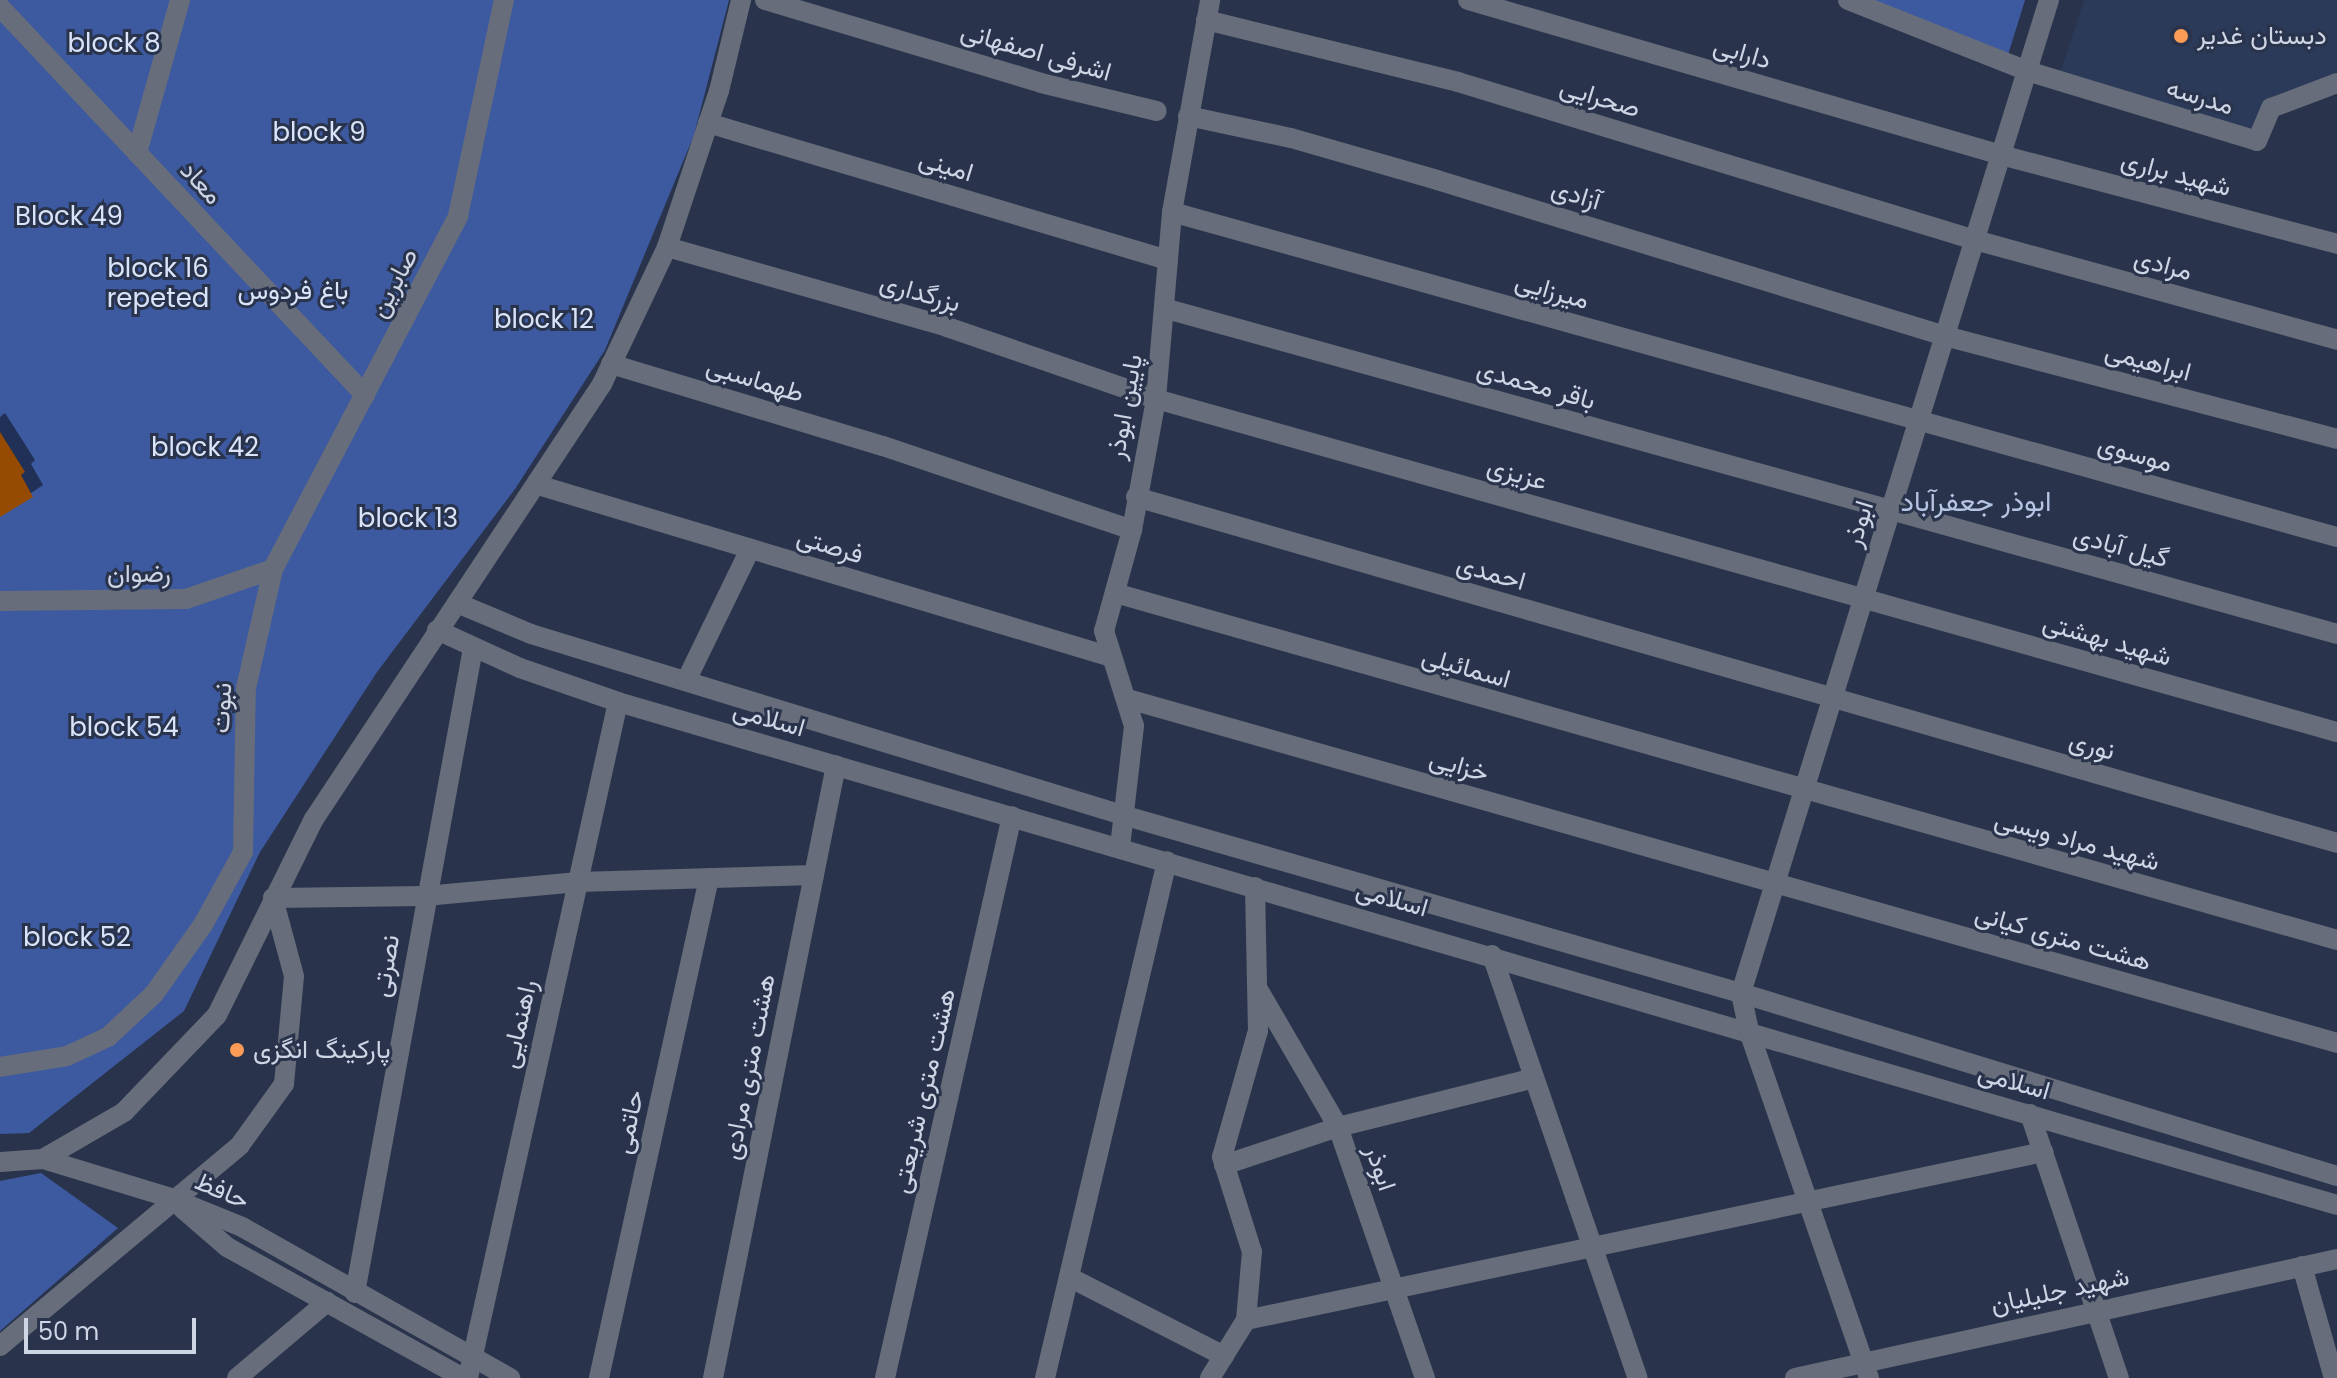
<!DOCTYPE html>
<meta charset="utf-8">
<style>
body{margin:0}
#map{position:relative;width:2337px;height:1378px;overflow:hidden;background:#29344c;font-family:Poppins,Vazirmatn,sans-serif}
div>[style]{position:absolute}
.built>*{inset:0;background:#2c3a59}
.green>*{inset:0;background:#3d5aa1}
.shadow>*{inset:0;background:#0007}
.building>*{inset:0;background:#954b01}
.minor>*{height:20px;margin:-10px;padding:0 10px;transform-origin:10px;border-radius:10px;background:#676d7a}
.dots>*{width:22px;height:22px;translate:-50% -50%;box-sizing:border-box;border:4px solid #29344c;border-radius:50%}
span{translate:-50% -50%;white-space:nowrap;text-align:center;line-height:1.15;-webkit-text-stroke:6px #29344c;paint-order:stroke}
.poi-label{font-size:26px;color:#ced5e5}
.left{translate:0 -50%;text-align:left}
.park-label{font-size:26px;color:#dae4f9}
.street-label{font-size:26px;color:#ced5e5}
.neighbourhood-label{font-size:28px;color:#b6c4e3}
.scale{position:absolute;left:24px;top:1318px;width:172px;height:36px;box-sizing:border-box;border:4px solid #ced5e5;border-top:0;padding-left:10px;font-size:24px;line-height:28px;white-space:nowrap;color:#ced5e5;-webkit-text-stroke:6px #29344c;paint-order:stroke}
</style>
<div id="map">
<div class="built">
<div style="clip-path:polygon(2084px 0,2337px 0,2337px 74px,2254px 131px,2061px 71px)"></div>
</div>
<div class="green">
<div style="clip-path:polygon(0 0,729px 0,694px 135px,605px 350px,515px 489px,377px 672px,260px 852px,184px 1011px,29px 1133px,0 1134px)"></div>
<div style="clip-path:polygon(1873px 0,2025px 0,2007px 58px)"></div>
<div style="clip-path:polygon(41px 1173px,118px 1228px,0 1331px,0 1181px)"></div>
</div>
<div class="shadow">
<div style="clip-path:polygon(5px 413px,35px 460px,31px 464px,43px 485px,0 514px,0 417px)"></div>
</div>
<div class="building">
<div style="clip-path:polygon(0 432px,25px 472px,21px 475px,33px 497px,0 517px)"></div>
</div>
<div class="minor">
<div style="left:765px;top:0;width:288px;rotate:16.7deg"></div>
<div style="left:1041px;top:83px;width:119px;rotate:13.6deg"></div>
<div style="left:1468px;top:0;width:555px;rotate:16.21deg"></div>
<div style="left:2001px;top:155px;width:348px;rotate:14.8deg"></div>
<div style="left:1848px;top:0;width:193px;rotate:21.6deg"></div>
<div style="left:2027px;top:71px;width:240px;rotate:16.9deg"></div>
<div style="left:2257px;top:141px;width:36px;rotate:-67deg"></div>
<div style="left:2271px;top:108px;width:71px;rotate:-20.7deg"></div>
<div style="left:0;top:7px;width:533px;rotate:46.75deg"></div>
<div style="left:1206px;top:20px;width:260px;rotate:13.8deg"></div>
<div style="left:1458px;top:82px;width:541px;rotate:16.99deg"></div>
<div style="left:1975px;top:240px;width:376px;rotate:15.4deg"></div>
<div style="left:1188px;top:116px;width:105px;rotate:12.1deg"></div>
<div style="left:1291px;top:138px;width:152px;rotate:16deg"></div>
<div style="left:1437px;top:180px;width:531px;rotate:17.07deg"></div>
<div style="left:1945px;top:336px;width:405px;rotate:14.7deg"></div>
<div style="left:708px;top:123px;width:480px;rotate:16.6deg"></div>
<div style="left:137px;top:153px;width:159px;rotate:-74.3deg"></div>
<div style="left:1172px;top:212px;width:1209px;rotate:15.59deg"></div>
<div style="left:667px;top:247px;width:291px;rotate:15.9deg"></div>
<div style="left:947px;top:327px;width:221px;rotate:19deg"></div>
<div style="left:1156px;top:399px;width:1227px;rotate:15.75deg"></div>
<div style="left:1167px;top:309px;width:1214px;rotate:15.52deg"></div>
<div style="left:611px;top:364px;width:284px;rotate:16.8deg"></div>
<div style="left:883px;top:446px;width:263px;rotate:18.6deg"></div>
<div style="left:538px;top:485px;width:595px;rotate:16.7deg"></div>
<div style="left:1136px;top:497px;width:1250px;rotate:16.07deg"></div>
<div style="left:1115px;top:593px;width:1270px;rotate:15.85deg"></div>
<div style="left:0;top:601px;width:186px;rotate:-0.6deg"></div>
<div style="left:186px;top:599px;width:92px;rotate:-19deg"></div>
<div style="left:457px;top:603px;width:80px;rotate:22.7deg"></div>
<div style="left:531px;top:634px;width:622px;rotate:17.01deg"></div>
<div style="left:1126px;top:816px;width:640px;rotate:16.06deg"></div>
<div style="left:1741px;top:993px;width:623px;rotate:17.07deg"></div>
<div style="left:437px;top:630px;width:91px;rotate:24.6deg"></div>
<div style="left:520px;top:668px;width:104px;rotate:19.1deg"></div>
<div style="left:618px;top:702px;width:1791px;rotate:16.31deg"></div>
<div style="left:686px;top:681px;width:147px;rotate:-64.1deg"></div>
<div style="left:1128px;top:699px;width:1257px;rotate:15.88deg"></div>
<div style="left:1120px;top:847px;width:122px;rotate:-83.4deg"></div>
<div style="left:1134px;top:726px;width:100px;rotate:-107.5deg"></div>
<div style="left:1104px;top:631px;width:105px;rotate:-74.5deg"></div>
<div style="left:1132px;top:530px;width:133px;rotate:-79.6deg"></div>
<div style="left:1156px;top:399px;width:188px;rotate:-85.1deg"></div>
<div style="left:1172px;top:212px;width:215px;rotate:-79.8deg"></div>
<div style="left:1492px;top:955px;width:447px;rotate:71deg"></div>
<div style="left:1259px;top:991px;width:157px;rotate:59.8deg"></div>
<div style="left:1338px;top:1127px;width:266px;rotate:70.9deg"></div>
<div style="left:0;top:1067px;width:68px;rotate:-9.3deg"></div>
<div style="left:67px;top:1056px;width:45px;rotate:-24.9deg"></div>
<div style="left:108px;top:1037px;width:63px;rotate:-43.1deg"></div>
<div style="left:154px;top:994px;width:87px;rotate:-54.8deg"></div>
<div style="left:204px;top:923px;width:81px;rotate:-61.2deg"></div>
<div style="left:243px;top:852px;width:164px;rotate:-89deg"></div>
<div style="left:246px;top:688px;width:122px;rotate:-77.2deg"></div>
<div style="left:273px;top:569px;width:399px;rotate:-62.3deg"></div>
<div style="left:458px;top:216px;width:221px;rotate:-78deg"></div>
<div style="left:2030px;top:1114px;width:279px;rotate:71.4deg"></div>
<div style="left:43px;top:1159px;width:134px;rotate:16.9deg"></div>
<div style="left:171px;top:1198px;width:77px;rotate:22.2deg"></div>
<div style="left:242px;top:1227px;width:308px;rotate:29.4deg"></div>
<div style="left:0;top:1162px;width:43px;rotate:-4deg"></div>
<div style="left:43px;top:1159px;width:94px;rotate:-30.1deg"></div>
<div style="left:124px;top:1112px;width:134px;rotate:-46.2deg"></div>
<div style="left:217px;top:1015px;width:219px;rotate:-63.7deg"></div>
<div style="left:314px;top:819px;width:522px;rotate:-56.49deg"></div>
<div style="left:602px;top:384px;width:152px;rotate:-64.6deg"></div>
<div style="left:667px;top:247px;width:164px;rotate:-71.6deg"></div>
<div style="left:719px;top:91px;width:94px;rotate:-76.4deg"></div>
<div style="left:1224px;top:1165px;width:120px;rotate:-18.4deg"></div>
<div style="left:1338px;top:1127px;width:202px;rotate:-14deg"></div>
<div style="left:183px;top:1209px;width:58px;rotate:40.8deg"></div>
<div style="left:227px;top:1247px;width:270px;rotate:29deg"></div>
<div style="left:2302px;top:1266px;width:116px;rotate:74.1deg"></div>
<div style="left:1069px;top:1277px;width:174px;rotate:27deg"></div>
<div style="left:355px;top:1293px;width:656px;rotate:-79.63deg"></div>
<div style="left:1246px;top:1320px;width:68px;rotate:-85deg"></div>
<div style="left:1252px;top:1252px;width:100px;rotate:-107.5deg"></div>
<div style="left:1222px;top:1157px;width:131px;rotate:-74.1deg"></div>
<div style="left:1258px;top:1031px;width:144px;rotate:-91.2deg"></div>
<div style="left:0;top:1346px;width:313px;rotate:-39.9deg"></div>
<div style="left:240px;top:1145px;width:75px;rotate:-54.2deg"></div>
<div style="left:284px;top:1084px;width:108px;rotate:-84.7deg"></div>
<div style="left:294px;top:976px;width:81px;rotate:-105.1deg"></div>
<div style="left:273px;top:898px;width:152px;rotate:-0.8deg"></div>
<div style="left:425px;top:896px;width:154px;rotate:-5.2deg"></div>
<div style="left:578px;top:882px;width:236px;rotate:-1.7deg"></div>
<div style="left:237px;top:1378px;width:118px;rotate:-40.2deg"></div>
<div style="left:468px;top:1378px;width:692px;rotate:-77.49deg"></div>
<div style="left:599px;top:1378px;width:512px;rotate:-77.59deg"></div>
<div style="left:713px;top:1378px;width:625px;rotate:-78.65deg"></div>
<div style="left:885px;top:1378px;width:576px;rotate:-77.27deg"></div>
<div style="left:1045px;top:1378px;width:531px;rotate:-76.72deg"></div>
<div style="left:1210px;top:1378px;width:68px;rotate:-58.2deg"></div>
<div style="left:1246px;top:1320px;width:815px;rotate:-11.9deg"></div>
<div style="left:1795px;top:1378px;width:555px;rotate:-12.38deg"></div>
<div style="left:1869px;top:1378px;width:367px;rotate:-109.1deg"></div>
<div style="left:1749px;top:1031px;width:39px;rotate:-102deg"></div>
<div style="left:1741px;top:993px;width:1040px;rotate:-72.77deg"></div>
</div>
<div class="dots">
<div style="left:2181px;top:36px;background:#fd9c56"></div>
<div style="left:237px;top:1050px;background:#fd9c56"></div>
</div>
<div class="poi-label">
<span class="left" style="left:2197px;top:36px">دبستان غدیر</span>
<span class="left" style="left:253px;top:1050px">پارکینگ انگزی</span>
</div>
<div class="park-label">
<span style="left:114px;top:44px">block 8</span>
<span style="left:319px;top:133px">block 9</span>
<span style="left:69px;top:217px">Block 49</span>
<span style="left:158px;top:284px">block 16<br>repeted</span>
<span style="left:293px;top:291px">باغ فردوس</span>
<span style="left:544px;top:320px">block 12</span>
<span style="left:205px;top:448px">block 42</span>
<span style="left:408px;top:519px">block 13</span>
<span style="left:124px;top:728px">block 54</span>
<span style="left:77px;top:938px">block 52</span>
</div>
<div class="street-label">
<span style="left:1036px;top:52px;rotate:16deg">اشرفی اصفهانی</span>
<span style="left:1742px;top:53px;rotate:16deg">دارابی</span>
<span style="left:2200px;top:97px;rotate:17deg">مدرسه</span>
<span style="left:1600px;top:98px;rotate:17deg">صحرایی</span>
<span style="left:946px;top:166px;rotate:17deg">امینی</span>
<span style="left:2176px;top:174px;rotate:15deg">شهید براری</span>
<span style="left:201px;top:183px;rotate:47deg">معاد</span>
<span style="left:1576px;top:195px;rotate:17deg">آزادی</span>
<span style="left:2163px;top:265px;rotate:15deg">مرادی</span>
<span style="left:394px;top:283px;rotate:-62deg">صابرین</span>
<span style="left:1552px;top:291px;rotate:16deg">میرزایی</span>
<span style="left:920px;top:293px;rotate:16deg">بزرگداری</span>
<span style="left:2148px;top:362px;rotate:15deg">ابراهیمی</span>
<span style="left:755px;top:380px;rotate:17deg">طهماسبی</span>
<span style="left:1536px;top:385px;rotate:16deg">باقر محمدی</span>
<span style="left:1125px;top:407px;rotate:-80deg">پایین ابوذر</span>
<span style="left:2135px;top:454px;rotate:16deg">موسوی</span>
<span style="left:1517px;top:474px;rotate:16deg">عزیزی</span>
<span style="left:1859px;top:524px;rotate:-73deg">ابوذر</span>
<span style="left:830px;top:546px;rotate:17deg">فرصتی</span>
<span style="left:2121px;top:547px;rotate:15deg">گیل آبادی</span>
<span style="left:1491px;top:573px;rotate:16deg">احمدی</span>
<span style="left:139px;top:574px">رضوان</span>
<span style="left:2107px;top:640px;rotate:16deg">شهید بهشتی</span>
<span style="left:1466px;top:668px;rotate:16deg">اسمائیلی</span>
<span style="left:222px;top:708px;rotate:-87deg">نبوت</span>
<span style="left:769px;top:719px;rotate:16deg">اسلامی</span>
<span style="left:2092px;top:746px;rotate:16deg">نوری</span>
<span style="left:1459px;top:766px;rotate:16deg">خزایی</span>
<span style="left:2077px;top:841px;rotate:15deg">شهید مراد ویسی</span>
<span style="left:1392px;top:899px;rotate:16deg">اسلامی</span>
<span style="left:2063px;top:938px;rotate:16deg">هشت متری کیانی</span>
<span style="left:386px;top:966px;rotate:-80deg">نصرتی</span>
<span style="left:519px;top:1024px;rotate:-77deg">راهنمایی</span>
<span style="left:749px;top:1067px;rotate:-79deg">هشت متری مرادی</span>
<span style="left:2014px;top:1082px;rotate:16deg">اسلامی</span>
<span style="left:924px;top:1091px;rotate:-77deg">هشت متری شریعتی</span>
<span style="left:629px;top:1122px;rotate:-78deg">حاتمی</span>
<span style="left:1380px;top:1168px;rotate:71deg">ابوذر</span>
<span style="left:222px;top:1191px;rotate:23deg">حافظ</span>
<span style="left:2060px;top:1291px;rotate:-12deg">شهید جلیلیان</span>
</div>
<div class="neighbourhood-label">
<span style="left:1976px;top:502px">ابوذر جعفرآباد</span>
</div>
<div class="scale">50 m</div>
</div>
